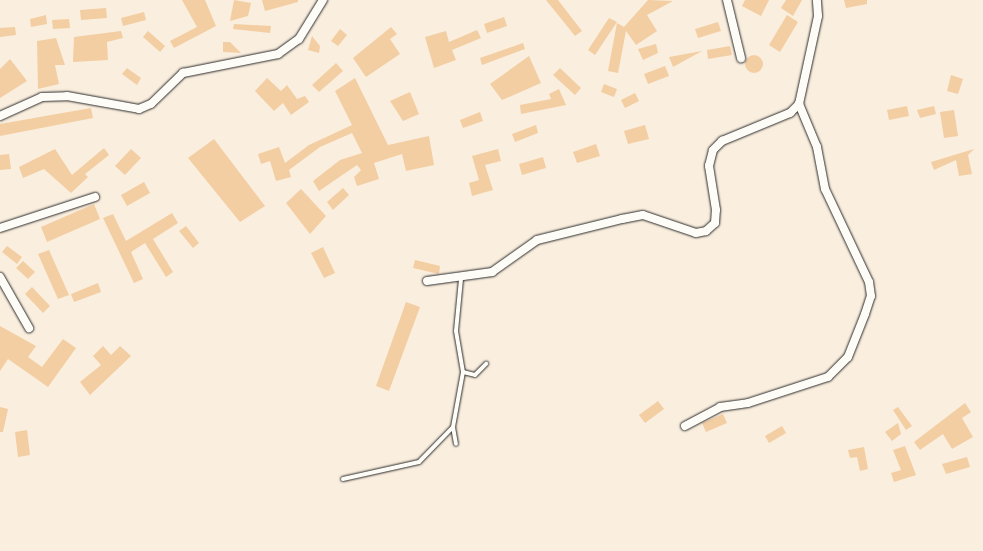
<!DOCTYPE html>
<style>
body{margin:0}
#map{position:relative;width:983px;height:551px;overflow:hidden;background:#faeede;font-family:Mynerve,sans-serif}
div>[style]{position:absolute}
.building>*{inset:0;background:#f3cea3}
.round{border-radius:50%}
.roads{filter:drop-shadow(0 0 1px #2b2b2b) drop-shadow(0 0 1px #2b2b2b)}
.service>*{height:4px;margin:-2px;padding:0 2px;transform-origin:2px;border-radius:2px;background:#fdfcf7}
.minor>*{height:8px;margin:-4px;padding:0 4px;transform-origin:4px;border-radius:4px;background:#fdfcf7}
span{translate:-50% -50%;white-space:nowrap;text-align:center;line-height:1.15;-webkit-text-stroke:4.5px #fdfcf7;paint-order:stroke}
</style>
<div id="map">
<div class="building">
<div style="clip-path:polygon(182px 0,205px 0,216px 26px,174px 48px,170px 41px,197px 27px)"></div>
<div style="clip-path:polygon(234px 0,251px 3px,248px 16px,230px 21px)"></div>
<div style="clip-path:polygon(262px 0,298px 0,298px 2px,265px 11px)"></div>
<div style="clip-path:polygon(546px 0,558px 0,582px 31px,575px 36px)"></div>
<div style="clip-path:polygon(648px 0,673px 1px,647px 15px,657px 31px,636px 45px,626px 31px,618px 73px,608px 71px,617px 23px,624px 27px)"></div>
<div style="clip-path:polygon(745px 0,769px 0,761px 16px,742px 6px)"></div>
<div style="clip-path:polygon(786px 0,802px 0,793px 16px,781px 8px)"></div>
<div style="clip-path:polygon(844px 0,867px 0,867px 4px,846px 8px)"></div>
<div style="clip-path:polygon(106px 8px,107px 18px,81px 20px,80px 10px)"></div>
<div style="clip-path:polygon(144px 12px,146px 20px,123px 26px,121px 18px)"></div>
<div style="clip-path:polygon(46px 15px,47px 24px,31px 27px,30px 19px)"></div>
<div style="clip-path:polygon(787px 15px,798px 22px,780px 52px,769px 45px)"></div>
<div style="clip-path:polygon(504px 17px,507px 26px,487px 33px,484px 24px)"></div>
<div style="clip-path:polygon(609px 18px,617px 22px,595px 55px,588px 50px)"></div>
<div style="clip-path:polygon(69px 19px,70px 28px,53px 29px,52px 20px)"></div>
<div style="clip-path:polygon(718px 22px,721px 31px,698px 38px,695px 29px)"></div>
<div style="clip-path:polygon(234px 24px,271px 26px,270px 33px,233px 29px)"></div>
<div style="clip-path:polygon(15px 27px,16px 35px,0 37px,0 28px)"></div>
<div style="clip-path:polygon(391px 27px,397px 34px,390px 39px,400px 54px,366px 77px,353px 58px)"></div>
<div style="clip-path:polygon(340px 29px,347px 35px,338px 46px,331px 41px)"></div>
<div style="clip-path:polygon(477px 30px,481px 38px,452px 50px,456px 60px,434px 68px,425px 37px,446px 31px,449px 42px)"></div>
<div style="clip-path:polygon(121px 31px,123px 38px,107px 42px,108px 60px,73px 62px,74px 37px)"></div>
<div style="clip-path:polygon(148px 31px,165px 46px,160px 52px,143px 37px)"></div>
<div style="clip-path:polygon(312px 36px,320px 46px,319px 53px,308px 50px)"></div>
<div style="clip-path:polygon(56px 38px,65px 65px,55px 65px,59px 84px,38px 89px,37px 41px)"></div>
<div style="clip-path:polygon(223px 42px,230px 42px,241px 53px,223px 52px)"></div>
<div style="clip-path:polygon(523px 43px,525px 49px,482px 65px,480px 58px)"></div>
<div style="clip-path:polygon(656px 44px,658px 53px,643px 60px,638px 49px)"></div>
<div style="clip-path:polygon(730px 46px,732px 55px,708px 59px,707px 50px)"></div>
<div style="clip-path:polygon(702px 51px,673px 67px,669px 57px)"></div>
<div class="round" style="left:745px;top:55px;width:18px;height:18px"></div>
<div style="clip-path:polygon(529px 56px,541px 83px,502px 100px,490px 84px)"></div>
<div style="clip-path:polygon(10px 59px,27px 81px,0 98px,0 69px)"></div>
<div style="clip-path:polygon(336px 63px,343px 71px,319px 92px,312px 85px)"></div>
<div style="clip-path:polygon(665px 66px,669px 76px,648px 84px,644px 74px)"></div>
<div style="clip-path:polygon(127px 68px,141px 78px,137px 85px,122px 74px)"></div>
<div style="clip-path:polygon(560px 68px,581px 88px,575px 95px,553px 75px)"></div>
<div style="clip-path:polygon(951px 75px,963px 79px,958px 94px,947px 91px)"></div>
<div style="clip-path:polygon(267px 78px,281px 91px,287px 85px,297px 99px,305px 96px,309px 102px,291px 115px,283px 103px,274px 111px,255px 91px)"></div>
<div style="clip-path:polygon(355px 78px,388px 145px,429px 136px,434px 165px,406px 171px,402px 154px,374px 163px,379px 179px,357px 186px,354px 177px,361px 170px,357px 165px,319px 191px,313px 181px,340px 160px,362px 153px,352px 133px,320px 147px,289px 170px,291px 177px,276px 181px,270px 161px,261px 164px,258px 154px,279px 147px,285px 163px,309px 145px,352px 125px,335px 91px)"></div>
<div style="clip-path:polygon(604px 84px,617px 89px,614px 97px,601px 92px)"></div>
<div style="clip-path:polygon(559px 89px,566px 105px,521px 114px,520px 105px,551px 99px,549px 94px)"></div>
<div style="clip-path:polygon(410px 92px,419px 114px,403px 121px,390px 101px)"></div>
<div style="clip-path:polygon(635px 93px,639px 101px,625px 108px,621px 100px)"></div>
<div style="clip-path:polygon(907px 106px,909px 116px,889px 120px,887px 110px)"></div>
<div style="clip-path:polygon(934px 106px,936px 114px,920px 118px,917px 110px)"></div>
<div style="clip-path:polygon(91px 108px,93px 118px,0 136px,0 124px)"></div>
<div style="clip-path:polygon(954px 110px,958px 136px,944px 138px,940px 112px)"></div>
<div style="clip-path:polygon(480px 112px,483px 121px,463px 128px,460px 120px)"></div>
<div style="clip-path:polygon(536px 125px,538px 133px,515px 142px,512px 134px)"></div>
<div style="clip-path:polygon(645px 125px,649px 139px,628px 144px,624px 131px)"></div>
<div style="clip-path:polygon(214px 139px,265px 206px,240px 222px,188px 158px)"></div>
<div style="clip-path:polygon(596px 144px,600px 156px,577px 163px,573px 152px)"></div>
<div style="clip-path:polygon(104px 148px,109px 155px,85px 174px,88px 177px,71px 193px,44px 169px,23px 178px,19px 167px,55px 149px,72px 175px)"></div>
<div style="clip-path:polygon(131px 149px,141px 158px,125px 175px,115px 166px)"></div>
<div style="clip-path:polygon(498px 149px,501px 161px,485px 165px,493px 190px,472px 196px,469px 183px,479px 180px,472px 156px)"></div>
<div style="clip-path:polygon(974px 149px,968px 155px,972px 174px,959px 176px,956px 160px,934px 170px,931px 162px)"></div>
<div style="clip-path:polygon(9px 154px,11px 169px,0 170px,0 155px)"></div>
<div style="clip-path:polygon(543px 157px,546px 168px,522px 175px,519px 164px)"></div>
<div style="clip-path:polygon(144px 182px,150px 193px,127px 206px,121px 195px)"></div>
<div style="clip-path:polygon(343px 188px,349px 195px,333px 210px,327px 202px)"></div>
<div style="clip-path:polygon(301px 189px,326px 216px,310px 234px,286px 203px)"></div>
<div style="clip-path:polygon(94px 204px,100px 219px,47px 242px,41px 227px)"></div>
<div style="clip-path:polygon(172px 213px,178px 223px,153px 239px,173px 272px,166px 277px,145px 243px,131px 252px,143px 279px,134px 283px,103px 218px,113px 214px,126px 241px)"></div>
<div style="clip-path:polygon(186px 226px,199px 243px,193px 248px,179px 231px)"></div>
<div style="clip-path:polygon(7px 246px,22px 257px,17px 264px,2px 252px)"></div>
<div style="clip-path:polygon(323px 247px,335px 273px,324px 278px,311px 253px)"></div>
<div style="clip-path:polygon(49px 250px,69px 295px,58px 299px,38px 254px)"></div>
<div style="clip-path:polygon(415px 260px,440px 266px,439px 274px,413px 268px)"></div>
<div style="clip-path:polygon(23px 261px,35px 272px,28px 279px,16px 268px)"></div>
<div style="clip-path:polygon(98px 283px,101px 292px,74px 302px,71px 294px)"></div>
<div style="clip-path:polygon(32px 287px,50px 306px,43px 313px,25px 294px)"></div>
<div style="clip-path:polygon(406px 302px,420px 307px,389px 391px,376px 386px)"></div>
<div style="clip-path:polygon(0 326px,36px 346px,28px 357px,42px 367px,63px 339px,76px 348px,48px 387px,8px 359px,0 371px)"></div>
<div style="clip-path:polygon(103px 346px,111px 355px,120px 346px,131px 356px,90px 395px,80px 382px,101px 365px,93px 356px)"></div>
<div style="clip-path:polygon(658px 401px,664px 409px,645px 423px,639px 415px)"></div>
<div style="clip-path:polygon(965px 403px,971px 412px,962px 418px,973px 437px,952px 449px,943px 434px,920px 450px,914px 442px)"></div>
<div style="clip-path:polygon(0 407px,8px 409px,3px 432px,0 432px)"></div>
<div style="clip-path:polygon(898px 407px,912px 426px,906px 430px,893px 410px)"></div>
<div style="clip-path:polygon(723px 414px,727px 423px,706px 432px,702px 423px)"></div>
<div style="clip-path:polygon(898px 423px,901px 434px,892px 441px,885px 432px)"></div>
<div style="clip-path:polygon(782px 426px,786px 433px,769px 443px,765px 436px)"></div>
<div style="clip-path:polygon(27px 430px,30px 455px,18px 457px,15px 432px)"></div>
<div style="clip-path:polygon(905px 446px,916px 475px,894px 482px,891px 473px,901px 470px,893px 450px)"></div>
<div style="clip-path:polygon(864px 447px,868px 469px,860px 471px,857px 457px,850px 458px,848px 450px)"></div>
<div style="clip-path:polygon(967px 457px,970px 467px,946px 474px,942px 464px)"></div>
</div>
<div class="roads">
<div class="service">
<div style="left:463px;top:372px;width:12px;rotate:14deg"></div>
<div style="left:475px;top:375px;width:16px;rotate:-45deg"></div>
<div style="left:453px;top:427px;width:17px;rotate:80deg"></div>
<div style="left:343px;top:479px;width:78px;rotate:-12.6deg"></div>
<div style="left:419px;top:462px;width:49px;rotate:-45.8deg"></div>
<div style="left:453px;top:427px;width:56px;rotate:-79.7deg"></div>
<div style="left:463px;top:372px;width:42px;rotate:-99.7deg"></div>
<div style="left:456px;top:331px;width:52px;rotate:-84.5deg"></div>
</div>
<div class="minor">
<div style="left:727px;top:0;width:60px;rotate:76.4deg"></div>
<div style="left:0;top:116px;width:46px;rotate:-24.3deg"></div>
<div style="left:42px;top:97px;width:25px;rotate:-2deg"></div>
<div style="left:67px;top:96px;width:73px;rotate:10.2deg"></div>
<div style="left:139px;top:109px;width:13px;rotate:-23deg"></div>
<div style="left:151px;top:104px;width:45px;rotate:-44.1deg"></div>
<div style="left:183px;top:73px;width:97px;rotate:-11.3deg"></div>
<div style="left:278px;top:54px;width:26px;rotate:-36deg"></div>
<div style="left:299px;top:39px;width:46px;rotate:-58.4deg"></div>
<div style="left:0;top:228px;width:100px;rotate:-18.1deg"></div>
<div style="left:0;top:277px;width:59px;rotate:60.4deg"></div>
<div style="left:427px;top:281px;width:66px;rotate:-7.9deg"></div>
<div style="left:492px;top:272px;width:55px;rotate:-35.4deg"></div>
<div style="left:537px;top:240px;width:88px;rotate:-13.9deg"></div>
<div style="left:622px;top:219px;width:21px;rotate:-11deg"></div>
<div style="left:643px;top:215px;width:56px;rotate:18.8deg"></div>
<div style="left:696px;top:233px;width:10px;rotate:-11deg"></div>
<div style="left:706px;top:231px;width:12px;rotate:-42deg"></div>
<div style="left:715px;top:223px;width:13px;rotate:-86deg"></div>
<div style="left:716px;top:210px;width:45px;rotate:-99deg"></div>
<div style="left:709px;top:166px;width:16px;rotate:-76deg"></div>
<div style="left:713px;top:150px;width:13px;rotate:-45deg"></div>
<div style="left:722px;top:141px;width:74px;rotate:-22.4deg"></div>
<div style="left:790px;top:113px;width:13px;rotate:-45deg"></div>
<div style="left:799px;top:104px;width:90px;rotate:-77.8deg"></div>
<div style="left:818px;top:16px;width:16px;rotate:-94deg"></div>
<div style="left:685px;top:426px;width:40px;rotate:-28deg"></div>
<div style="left:720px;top:407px;width:28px;rotate:-8deg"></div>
<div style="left:748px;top:403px;width:84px;rotate:-18deg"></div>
<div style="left:828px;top:377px;width:28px;rotate:-45deg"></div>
<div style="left:848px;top:357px;width:46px;rotate:-68.4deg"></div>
<div style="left:865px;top:314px;width:19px;rotate:-72deg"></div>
<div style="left:871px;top:296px;width:14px;rotate:-98deg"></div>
<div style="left:869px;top:282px;width:103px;rotate:-115.3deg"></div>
<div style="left:825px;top:189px;width:43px;rotate:-100.8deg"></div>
<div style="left:817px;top:147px;width:47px;rotate:-112.7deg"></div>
</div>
</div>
</div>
